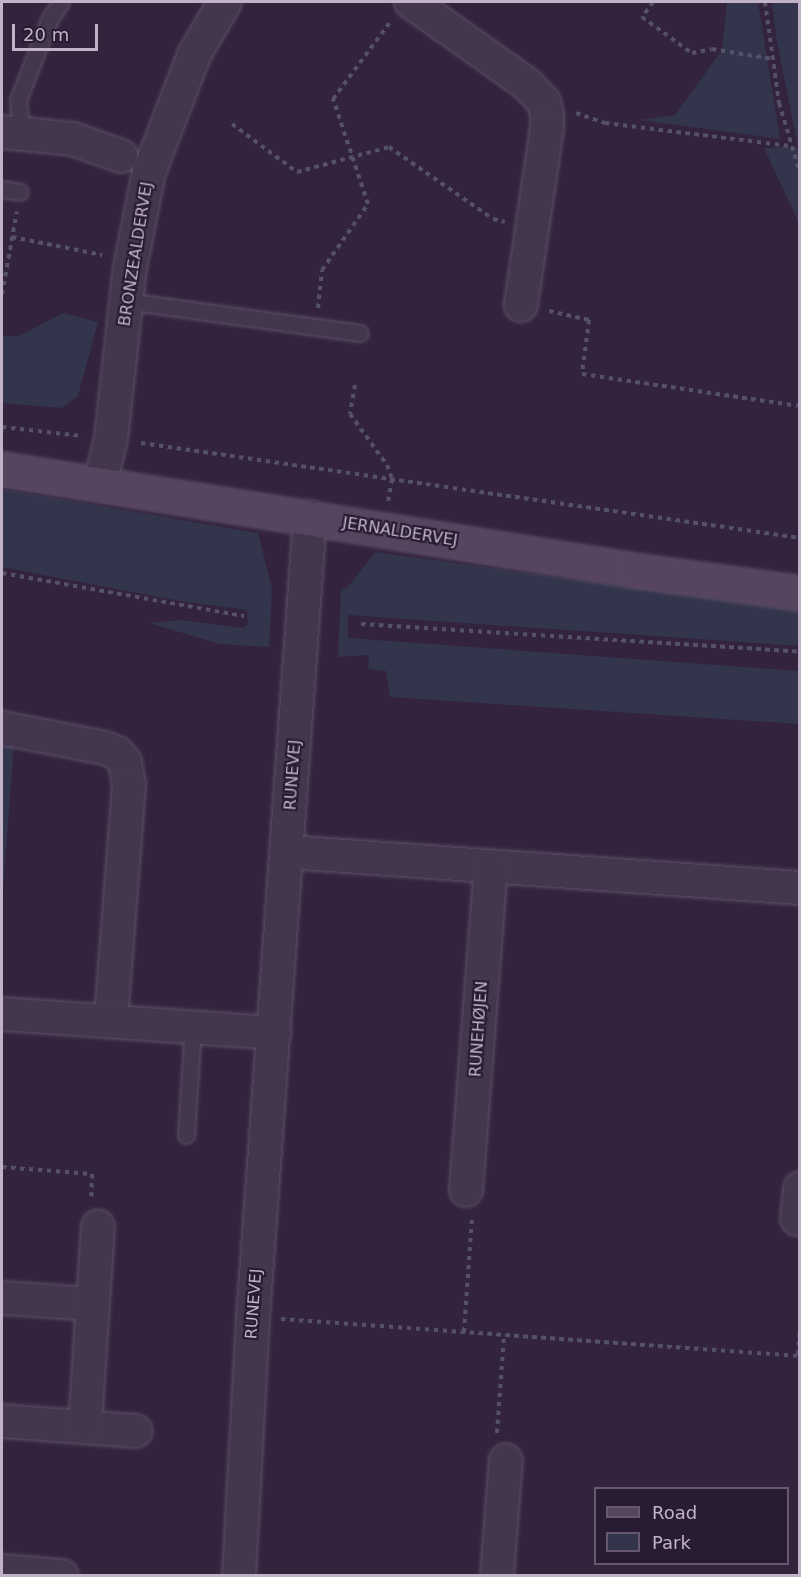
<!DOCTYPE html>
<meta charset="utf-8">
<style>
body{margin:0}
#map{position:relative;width:801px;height:1577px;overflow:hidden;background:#33233d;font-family:"DejaVu Sans",sans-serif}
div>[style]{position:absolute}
.green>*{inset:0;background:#33354d}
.path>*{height:4px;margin-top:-2px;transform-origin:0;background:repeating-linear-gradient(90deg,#555168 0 4.5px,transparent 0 9px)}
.roads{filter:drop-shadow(0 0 2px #5c4f65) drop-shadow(0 0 2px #5c4f65)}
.lane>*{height:15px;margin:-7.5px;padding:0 7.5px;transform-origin:7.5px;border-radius:7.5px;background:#44374d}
.street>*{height:32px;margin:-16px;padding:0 16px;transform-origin:16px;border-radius:16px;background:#44374d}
.secondary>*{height:33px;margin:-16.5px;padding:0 16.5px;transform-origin:16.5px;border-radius:16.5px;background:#574560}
span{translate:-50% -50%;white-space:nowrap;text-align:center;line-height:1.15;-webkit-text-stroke:4.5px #291c32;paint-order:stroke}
.street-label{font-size:16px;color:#c1b2c8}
.frame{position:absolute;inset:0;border:3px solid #c1b2c8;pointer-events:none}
.legend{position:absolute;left:594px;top:1487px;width:195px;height:78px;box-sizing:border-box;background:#291c32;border:2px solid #66586e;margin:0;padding:8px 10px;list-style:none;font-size:18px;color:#c1b2c8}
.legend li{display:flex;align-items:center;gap:12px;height:30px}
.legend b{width:30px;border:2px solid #66586e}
.scale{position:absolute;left:12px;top:24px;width:86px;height:27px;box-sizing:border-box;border:3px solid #c1b2c8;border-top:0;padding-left:8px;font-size:18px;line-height:21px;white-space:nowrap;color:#c1b2c8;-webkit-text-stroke:4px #291c32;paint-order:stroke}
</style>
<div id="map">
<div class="green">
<div style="clip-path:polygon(727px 2px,758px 2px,780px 139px,640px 120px,675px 115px,722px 50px)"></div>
<div style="clip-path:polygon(772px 2px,799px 2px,799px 223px,764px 148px,798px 147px,776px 37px)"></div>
<div style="clip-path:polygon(63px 313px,98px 322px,78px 396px,61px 408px,2px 403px,2px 336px,19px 336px)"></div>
<div style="clip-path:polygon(2px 489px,258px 533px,272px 589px,269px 647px,220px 644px,149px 623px,181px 620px,243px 628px,248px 624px,247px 610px,180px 601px,2px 567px)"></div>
<div style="clip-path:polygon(375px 552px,799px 610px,799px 646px,348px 615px,348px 638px,799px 671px,799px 724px,390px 697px,386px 671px,368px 669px,369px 655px,338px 657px,341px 589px,347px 588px)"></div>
<div style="clip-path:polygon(2px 741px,14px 743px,3px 890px,2px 890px)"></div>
</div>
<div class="path">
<div style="left:653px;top:2px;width:19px;rotate:126deg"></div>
<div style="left:642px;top:17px;width:62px;rotate:35.8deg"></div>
<div style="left:692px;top:53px;width:20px;rotate:-11deg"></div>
<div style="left:712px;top:49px;width:62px;rotate:9.3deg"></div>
<div style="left:765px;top:2px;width:102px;rotate:82.1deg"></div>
<div style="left:779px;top:103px;width:73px;rotate:73.3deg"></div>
<div style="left:576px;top:113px;width:31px;rotate:19deg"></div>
<div style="left:605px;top:123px;width:186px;rotate:7.1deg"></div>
<div style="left:232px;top:124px;width:81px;rotate:36.4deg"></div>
<div style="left:297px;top:172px;width:95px;rotate:-15.2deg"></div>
<div style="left:389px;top:147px;width:126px;rotate:34.7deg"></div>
<div style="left:493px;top:219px;width:12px;rotate:14deg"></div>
<div style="left:12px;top:237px;width:92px;rotate:11.3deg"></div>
<div style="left:2px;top:294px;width:84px;rotate:-79.8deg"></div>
<div style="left:318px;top:308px;width:38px;rotate:-84deg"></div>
<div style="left:322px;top:270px;width:80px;rotate:-55.1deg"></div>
<div style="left:368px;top:204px;width:111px;rotate:-108.4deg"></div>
<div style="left:333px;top:99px;width:97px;rotate:-53.4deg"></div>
<div style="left:549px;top:311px;width:41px;rotate:12.7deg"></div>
<div style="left:589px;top:320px;width:54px;rotate:97.4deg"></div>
<div style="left:582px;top:374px;width:218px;rotate:8.4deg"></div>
<div style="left:355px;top:385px;width:29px;rotate:100deg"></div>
<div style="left:350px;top:414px;width:63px;rotate:54deg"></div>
<div style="left:387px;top:465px;width:15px;rotate:70deg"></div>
<div style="left:392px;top:479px;width:23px;rotate:100deg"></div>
<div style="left:2px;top:427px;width:81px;rotate:6.3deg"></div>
<div style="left:141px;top:443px;width:666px;rotate:8.2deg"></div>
<div style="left:2px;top:573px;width:246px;rotate:10.1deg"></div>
<div style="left:361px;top:624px;width:440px;rotate:3.6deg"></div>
<div style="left:2px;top:1167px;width:90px;rotate:4.4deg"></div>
<div style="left:92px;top:1174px;width:25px;rotate:92deg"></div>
<div style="left:281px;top:1319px;width:520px;rotate:4.08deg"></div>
<div style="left:464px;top:1332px;width:113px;rotate:-86deg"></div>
<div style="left:798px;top:1355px;width:28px;rotate:-86deg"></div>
<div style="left:497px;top:1433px;width:98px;rotate:-85.9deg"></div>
</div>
<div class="roads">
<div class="lane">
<div style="left:22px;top:134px;width:34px;rotate:-97deg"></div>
<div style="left:18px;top:100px;width:88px;rotate:-68.7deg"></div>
<div style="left:50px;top:18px;width:19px;rotate:-55deg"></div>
<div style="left:2px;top:189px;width:18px;rotate:9deg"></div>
<div style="left:126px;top:301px;width:236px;rotate:7.8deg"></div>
<div style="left:186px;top:1135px;width:108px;rotate:-86.3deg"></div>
</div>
<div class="street">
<div style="left:411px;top:2px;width:142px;rotate:35.3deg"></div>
<div style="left:527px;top:84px;width:25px;rotate:47deg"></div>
<div style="left:544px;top:102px;width:12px;rotate:76deg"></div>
<div style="left:547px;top:114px;width:14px;rotate:90deg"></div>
<div style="left:547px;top:128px;width:179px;rotate:98.4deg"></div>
<div style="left:2px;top:132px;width:71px;rotate:5.6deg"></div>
<div style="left:73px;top:139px;width:51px;rotate:19.5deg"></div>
<div style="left:100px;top:484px;width:46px;rotate:-76.3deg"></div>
<div style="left:111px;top:439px;width:172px;rotate:-83.7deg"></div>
<div style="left:130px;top:268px;width:98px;rotate:-78.8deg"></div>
<div style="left:149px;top:172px;width:128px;rotate:-68.9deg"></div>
<div style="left:195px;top:53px;width:59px;rotate:-59.5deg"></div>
<div style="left:2px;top:728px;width:105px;rotate:11deg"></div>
<div style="left:105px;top:748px;width:13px;rotate:23deg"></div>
<div style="left:117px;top:753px;width:12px;rotate:48deg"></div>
<div style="left:125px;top:762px;width:23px;rotate:80deg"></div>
<div style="left:129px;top:785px;width:237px;rotate:94.4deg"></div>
<div style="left:288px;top:852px;width:513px;rotate:4.02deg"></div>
<div style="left:2px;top:1014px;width:273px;rotate:4deg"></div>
<div style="left:466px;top:1190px;width:324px;rotate:-85.6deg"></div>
<div style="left:797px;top:1219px;width:31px;rotate:-84deg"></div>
<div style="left:2px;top:1298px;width:91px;rotate:3.8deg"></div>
<div style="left:2px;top:1421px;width:134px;rotate:4.3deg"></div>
<div style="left:85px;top:1427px;width:201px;rotate:-86.3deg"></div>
<div style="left:2px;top:1571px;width:60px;rotate:4.8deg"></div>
<div style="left:239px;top:1576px;width:258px;rotate:-86.9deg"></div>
<div style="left:253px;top:1318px;width:803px;rotate:-85.93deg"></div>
<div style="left:497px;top:1576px;width:116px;rotate:-85.6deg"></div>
</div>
<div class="secondary">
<div style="left:2px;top:469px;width:639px;rotate:9.09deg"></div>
<div style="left:633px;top:570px;width:169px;rotate:7.8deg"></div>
</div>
</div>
<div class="street-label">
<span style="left:136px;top:254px;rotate:-81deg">BRONZEALDERVEJ</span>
<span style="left:400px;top:532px;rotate:9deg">JERNALDERVEJ</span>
<span style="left:293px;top:775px;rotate:-86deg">RUNEVEJ</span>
<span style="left:479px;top:1029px;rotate:-86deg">RUNEHØJEN</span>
<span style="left:254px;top:1304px;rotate:-86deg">RUNEVEJ</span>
</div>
<div class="frame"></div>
<ul class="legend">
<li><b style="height:8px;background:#574560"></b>Road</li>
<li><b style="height:16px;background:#33354d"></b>Park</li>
</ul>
<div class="scale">20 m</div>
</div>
